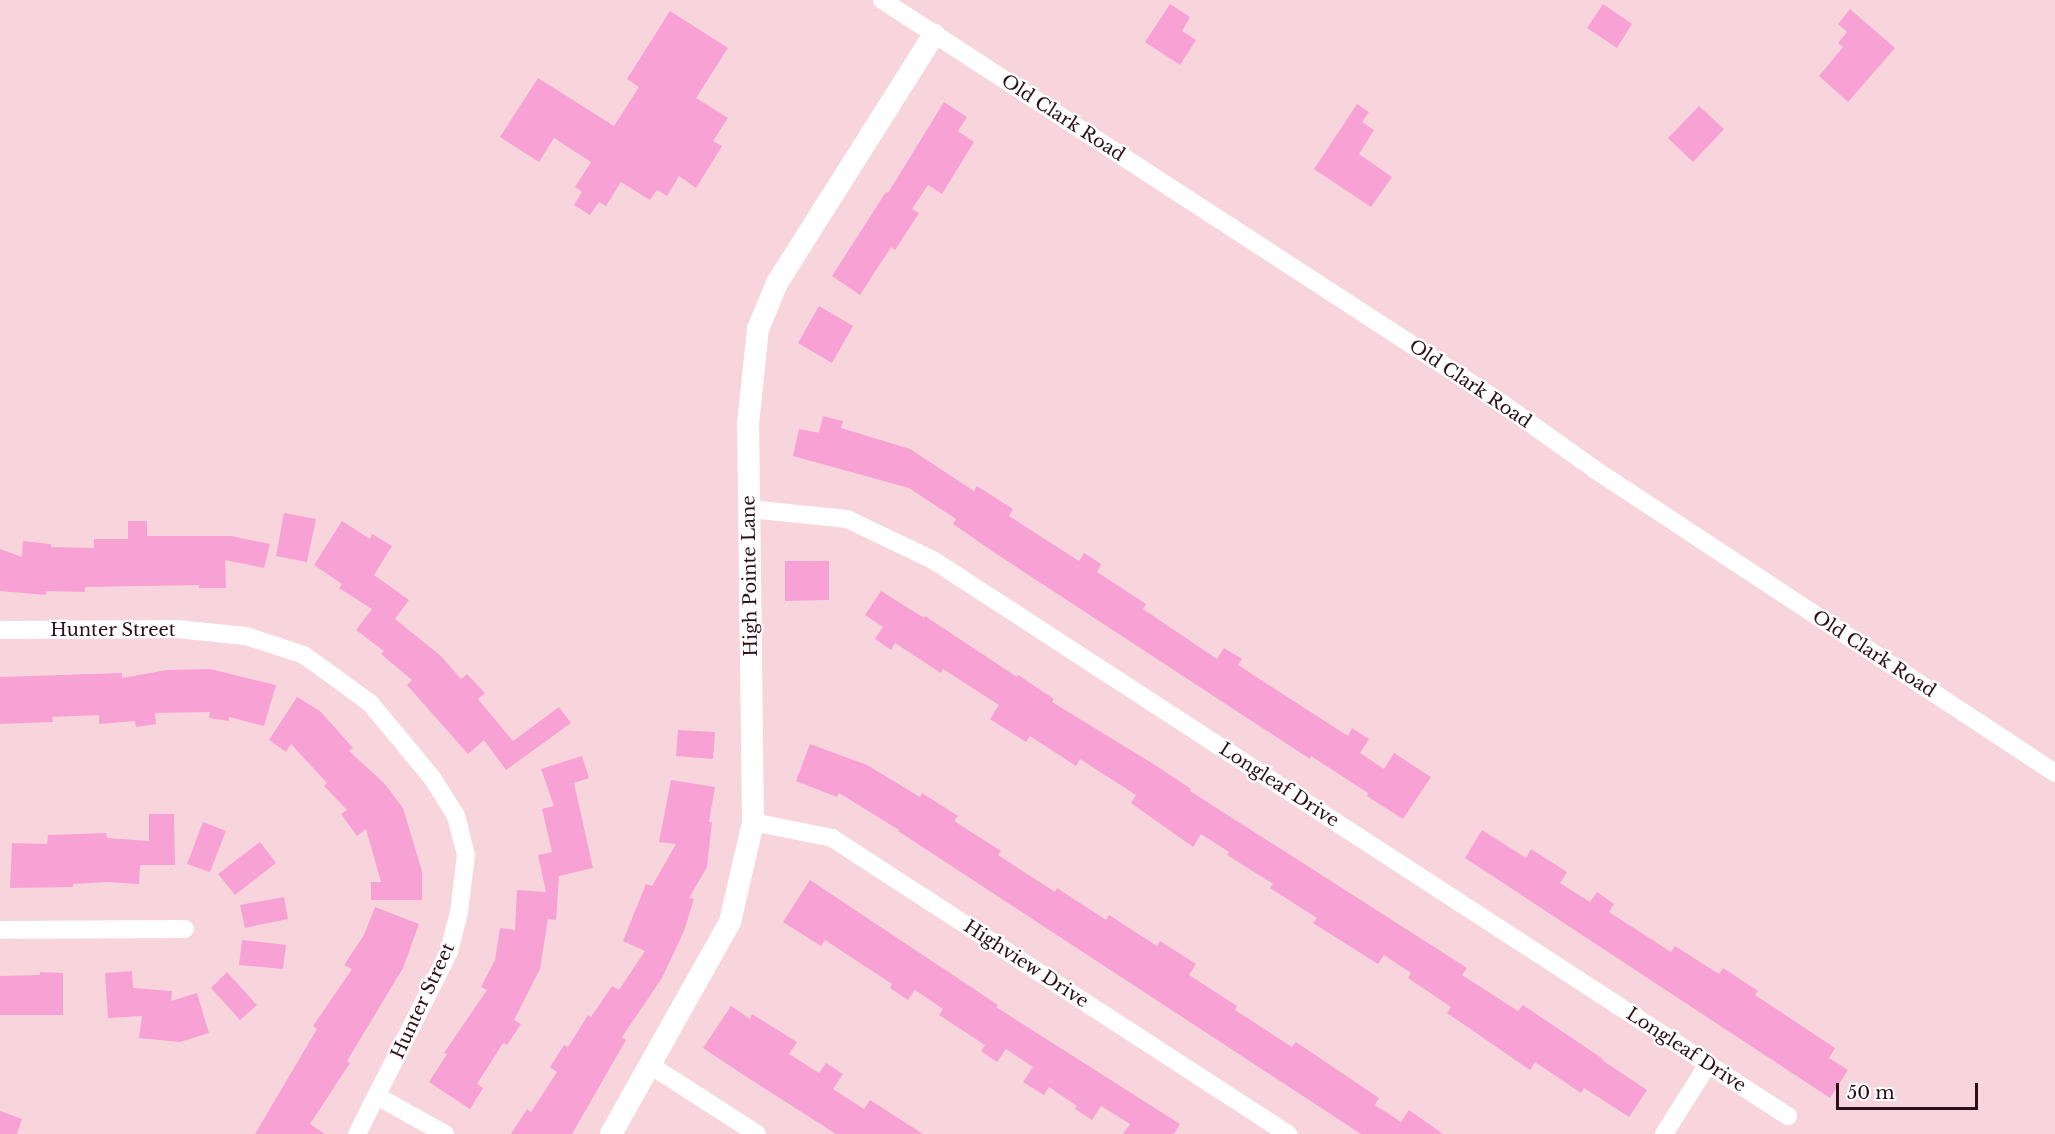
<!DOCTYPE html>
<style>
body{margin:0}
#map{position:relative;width:2055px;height:1134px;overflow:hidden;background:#f8d5dc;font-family:"Libre Baskerville",serif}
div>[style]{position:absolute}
.building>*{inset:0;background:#f8a1d4}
.minor>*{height:18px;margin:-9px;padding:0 9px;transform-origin:9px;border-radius:9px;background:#fff}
.tertiary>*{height:22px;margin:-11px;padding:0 11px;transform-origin:11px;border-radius:11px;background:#fff}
span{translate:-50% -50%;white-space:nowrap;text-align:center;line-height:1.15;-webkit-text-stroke:4.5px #fff;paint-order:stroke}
.street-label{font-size:18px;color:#2c0f17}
.scale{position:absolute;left:1836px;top:1083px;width:142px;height:27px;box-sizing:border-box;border:3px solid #2c0f17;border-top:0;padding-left:8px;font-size:18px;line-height:21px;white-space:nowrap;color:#2c0f17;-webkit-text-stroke:4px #fff;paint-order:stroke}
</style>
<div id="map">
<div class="building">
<div style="clip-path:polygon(1170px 4px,1190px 17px,1182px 31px,1196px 40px,1180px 65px,1145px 42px)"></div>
<div style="clip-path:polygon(1603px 4px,1632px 24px,1617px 48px,1587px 28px)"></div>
<div style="clip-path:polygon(1850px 9px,1895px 48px,1848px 102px,1819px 76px,1843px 47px,1838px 43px,1847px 32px,1838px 24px)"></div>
<div style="clip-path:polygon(670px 11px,728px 48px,696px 98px,728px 118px,713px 141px,722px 146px,696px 188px,679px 176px,667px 196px,657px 190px,650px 200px,621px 182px,606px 206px,599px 202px,590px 215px,574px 205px,582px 192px,575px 187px,591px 162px,554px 138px,539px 162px,500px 137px,538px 78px,614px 126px,639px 87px,627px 79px)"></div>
<div style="clip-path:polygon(944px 102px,967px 117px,958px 131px,974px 142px,942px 194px,928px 185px,912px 209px,919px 213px,895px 250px,891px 247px,860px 295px,832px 276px,886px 192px,888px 193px)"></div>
<div style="clip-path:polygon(1357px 104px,1369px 112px,1362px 122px,1374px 130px,1359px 154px,1392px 177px,1371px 207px,1314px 169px)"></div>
<div style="clip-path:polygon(1699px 106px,1724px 129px,1693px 162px,1668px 138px)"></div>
<div style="clip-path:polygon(819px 306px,853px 326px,832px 363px,798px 343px)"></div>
<div style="clip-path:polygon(823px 416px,843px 421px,841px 428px,910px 449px,974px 491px,977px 486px,1013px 509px,1009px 516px,1079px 561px,1084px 553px,1101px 564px,1097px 572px,1146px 604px,1143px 609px,1217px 659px,1224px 648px,1242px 659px,1238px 665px,1348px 736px,1352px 728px,1369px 739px,1360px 753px,1384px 769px,1394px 753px,1431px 777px,1403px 819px,1367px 796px,1368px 793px,1311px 756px,1310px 759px,998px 555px,953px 524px,956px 519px,909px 488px,793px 456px,799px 429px,819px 433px)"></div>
<div style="clip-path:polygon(284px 513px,316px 519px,307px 562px,276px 556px)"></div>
<div style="clip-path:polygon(128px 521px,147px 521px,147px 536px,231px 536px,270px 544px,264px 568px,225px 560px,226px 588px,199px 588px,199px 585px,85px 587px,85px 592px,46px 591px,46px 595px,0 591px,0 549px,22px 557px,23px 541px,51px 544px,51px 547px,94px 548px,94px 539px,128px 539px)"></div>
<div style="clip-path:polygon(342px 521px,370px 539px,372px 534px,392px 546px,374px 575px,409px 600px,395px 619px,441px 656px,461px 679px,467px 674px,485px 693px,478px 699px,513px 741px,559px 707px,571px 723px,506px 770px,484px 740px,468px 754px,407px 685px,412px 680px,381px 654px,384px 651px,356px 630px,372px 609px,339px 588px,342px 584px,314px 565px)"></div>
<div style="clip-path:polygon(785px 561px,829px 561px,829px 600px,785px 601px)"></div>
<div style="clip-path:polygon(881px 591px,924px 618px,925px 616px,1017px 677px,1018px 675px,1054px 699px,1052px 702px,1155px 765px,1191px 789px,1190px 791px,1467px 968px,1462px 975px,1518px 1011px,1523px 1005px,1603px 1059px,1602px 1060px,1647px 1090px,1629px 1117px,1584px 1088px,1581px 1093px,1535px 1062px,1530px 1070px,1447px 1013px,1451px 1007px,1408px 978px,1411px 973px,1384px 955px,1378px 964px,1313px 923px,1317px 918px,1270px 888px,1273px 884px,1227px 855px,1229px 852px,1201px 834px,1193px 847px,1131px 803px,1136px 795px,1080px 759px,1076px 766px,1030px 736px,1026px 742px,990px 719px,999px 705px,943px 669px,941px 673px,895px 643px,891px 650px,875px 639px,883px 627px,865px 615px)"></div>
<div style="clip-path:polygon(210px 669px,276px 685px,264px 726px,229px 717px,229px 721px,209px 718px,210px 712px,155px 713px,156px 724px,136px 727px,135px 721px,99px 724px,99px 715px,52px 717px,53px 722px,0 724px,0 677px,122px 673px,122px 678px,167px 670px)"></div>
<div style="clip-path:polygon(297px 697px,320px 711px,353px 748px,349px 751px,384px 783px,403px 808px,422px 871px,422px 900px,371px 900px,371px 882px,381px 882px,366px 829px,357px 836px,341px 814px,347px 810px,324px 786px,327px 783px,291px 744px,286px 752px,269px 740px)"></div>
<div style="clip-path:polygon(678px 730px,715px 732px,713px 759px,676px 756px)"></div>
<div style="clip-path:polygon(810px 744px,867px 765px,920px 797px,922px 793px,958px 816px,954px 821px,1001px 851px,998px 855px,1055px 892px,1057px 888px,1106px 920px,1109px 915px,1157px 946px,1160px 941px,1196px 964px,1189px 975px,1237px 1006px,1235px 1010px,1292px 1047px,1296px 1042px,1379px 1098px,1375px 1105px,1401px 1122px,1409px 1110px,1443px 1134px,1361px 1134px,898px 831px,899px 830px,839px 793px,837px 797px,796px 781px)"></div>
<div style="clip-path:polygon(582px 756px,589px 778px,574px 783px,593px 868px,559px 876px,556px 920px,548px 919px,540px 969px,514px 1020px,521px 1024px,507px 1045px,503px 1043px,477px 1084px,483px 1088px,470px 1109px,429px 1082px,447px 1054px,444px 1053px,487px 990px,481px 987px,495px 960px,500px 928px,515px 930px,517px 890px,546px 892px,538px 855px,552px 852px,542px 809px,554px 806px,541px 769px)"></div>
<div style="clip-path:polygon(671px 780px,715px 787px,709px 822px,712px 822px,707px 867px,689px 898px,694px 899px,684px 931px,662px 978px,622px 1037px,626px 1040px,572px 1134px,511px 1134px,527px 1109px,531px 1112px,557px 1072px,550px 1067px,564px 1045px,568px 1047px,588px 1015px,591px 1017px,612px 986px,619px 990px,645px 951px,623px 941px,646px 884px,652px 886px,676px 844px,659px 842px)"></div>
<div style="clip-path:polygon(149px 814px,174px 814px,175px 865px,140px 865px,139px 884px,107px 882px,73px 884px,73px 887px,10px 888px,12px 843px,47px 844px,48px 835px,80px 834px,106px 833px,107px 838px,149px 841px)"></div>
<div style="clip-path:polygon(203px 822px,226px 831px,210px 872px,187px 864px)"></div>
<div style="clip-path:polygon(1482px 830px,1526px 858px,1531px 849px,1567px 872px,1560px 883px,1590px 902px,1597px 892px,1614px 904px,1609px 912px,1671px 952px,1675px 946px,1719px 974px,1723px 968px,1758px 991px,1755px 995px,1835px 1048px,1829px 1058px,1848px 1070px,1830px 1098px,1465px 858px)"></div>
<div style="clip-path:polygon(260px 842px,276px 863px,235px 895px,218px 874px)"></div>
<div style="clip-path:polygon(810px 880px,998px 1005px,996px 1007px,1180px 1124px,1174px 1134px,1123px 1134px,1130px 1124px,1101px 1106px,1092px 1120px,1075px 1109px,1077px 1106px,1049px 1087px,1044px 1095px,1023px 1082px,1033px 1067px,1006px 1049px,997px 1062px,981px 1051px,985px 1045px,939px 1015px,943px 1009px,915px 990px,908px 1000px,890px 988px,892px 984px,825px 940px,821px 946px,783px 922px)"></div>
<div style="clip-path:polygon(284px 897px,288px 919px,245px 928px,240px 905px)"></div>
<div style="clip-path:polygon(375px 907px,419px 924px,403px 968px,347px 1061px,350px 1063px,310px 1124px,325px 1134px,255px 1134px,317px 1029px,313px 1026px,352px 969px,344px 965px,364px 935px)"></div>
<div style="clip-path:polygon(242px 940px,286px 945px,283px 969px,239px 965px)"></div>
<div style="clip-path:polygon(132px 971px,133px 988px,172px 991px,171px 1001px,197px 993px,209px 1033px,180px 1042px,139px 1038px,142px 1016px,108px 1018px,105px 973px)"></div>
<div style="clip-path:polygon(40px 972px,63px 973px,63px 1015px,0 1015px,0 976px,40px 975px)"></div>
<div style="clip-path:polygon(227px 972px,257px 1005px,240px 1020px,211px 988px)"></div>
<div style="clip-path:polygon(731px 1006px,750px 1019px,752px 1014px,797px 1042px,789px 1054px,819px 1073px,826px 1063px,843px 1074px,833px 1089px,864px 1109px,870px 1100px,923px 1134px,836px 1134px,742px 1074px,703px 1048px)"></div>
<div style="clip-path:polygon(0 1111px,22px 1119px,17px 1134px,0 1134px)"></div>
</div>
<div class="minor">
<div style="left:882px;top:0;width:741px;rotate:33.05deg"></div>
<div style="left:1503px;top:404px;width:112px;rotate:35.5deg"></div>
<div style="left:1594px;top:469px;width:552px;rotate:33.4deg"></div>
<div style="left:749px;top:509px;width:99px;rotate:5.8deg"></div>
<div style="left:847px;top:519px;width:95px;rotate:25.5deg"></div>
<div style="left:933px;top:560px;width:1020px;rotate:33.04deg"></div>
<div style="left:0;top:630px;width:177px;rotate:-0.3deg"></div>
<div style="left:177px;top:629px;width:69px;rotate:5.8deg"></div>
<div style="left:246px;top:636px;width:61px;rotate:18.1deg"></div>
<div style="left:304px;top:655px;width:82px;rotate:36deg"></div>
<div style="left:370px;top:703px;width:99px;rotate:50.3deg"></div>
<div style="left:433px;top:779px;width:44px;rotate:58.1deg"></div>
<div style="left:456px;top:816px;width:40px;rotate:75.6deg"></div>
<div style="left:466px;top:855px;width:57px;rotate:97deg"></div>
<div style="left:459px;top:912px;width:41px;rotate:104deg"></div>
<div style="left:449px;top:952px;width:204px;rotate:116.8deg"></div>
<div style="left:753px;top:822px;width:81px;rotate:11.4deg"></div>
<div style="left:832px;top:838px;width:544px;rotate:32.99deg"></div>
<div style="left:0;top:930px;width:185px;rotate:-0.3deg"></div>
<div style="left:650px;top:1065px;width:127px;rotate:32.8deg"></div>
<div style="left:377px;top:1096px;width:78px;rotate:29.2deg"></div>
<div style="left:1664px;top:1134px;width:83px;rotate:-57.8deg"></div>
</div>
<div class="tertiary">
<div style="left:611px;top:1134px;width:243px;rotate:-60.7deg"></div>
<div style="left:730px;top:922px;width:103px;rotate:-77deg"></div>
<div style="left:753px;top:822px;width:398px;rotate:-90.7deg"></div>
<div style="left:748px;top:424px;width:96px;rotate:-84deg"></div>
<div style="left:758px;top:329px;width:50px;rotate:-67.6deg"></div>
<div style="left:777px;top:283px;width:294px;rotate:-57.7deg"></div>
</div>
<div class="street-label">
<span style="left:1063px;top:118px;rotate:33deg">Old Clark Road</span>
<span style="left:1470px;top:384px;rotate:34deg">Old Clark Road</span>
<span style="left:750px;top:576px;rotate:-91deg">High Pointe Lane</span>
<span style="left:113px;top:630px">Hunter Street</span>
<span style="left:1874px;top:654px;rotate:33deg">Old Clark Road</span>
<span style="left:1279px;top:785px;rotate:33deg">Longleaf Drive</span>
<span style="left:1026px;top:964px;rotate:33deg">Highview Drive</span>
<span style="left:423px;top:1001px;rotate:-65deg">Hunter Street</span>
<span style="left:1686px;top:1050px;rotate:33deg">Longleaf Drive</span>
</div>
<div class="scale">50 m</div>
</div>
